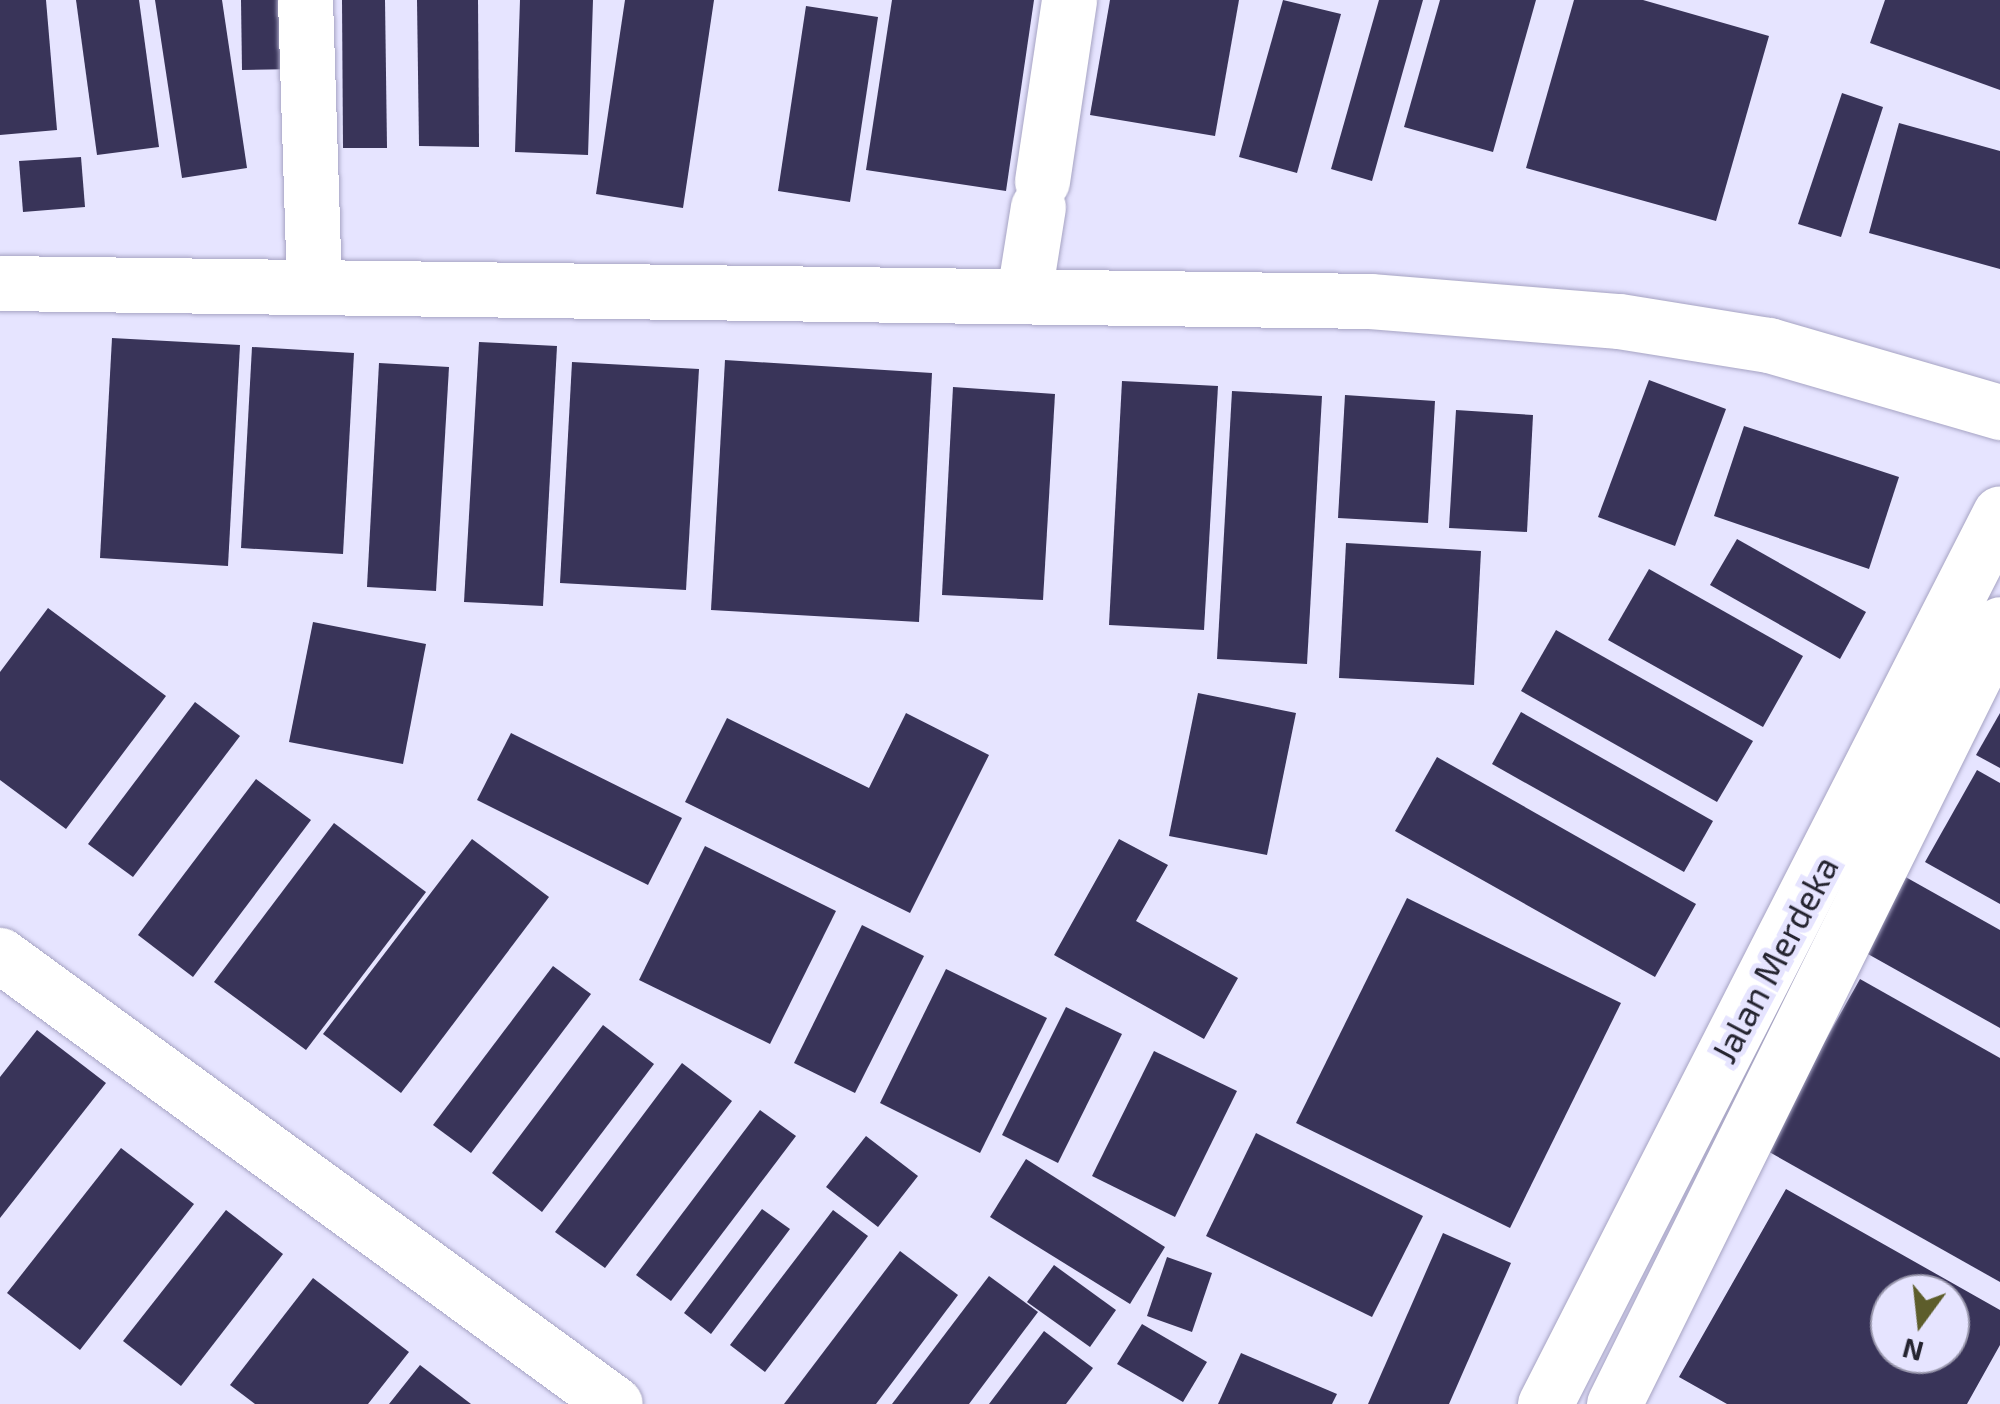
<!DOCTYPE html>
<style>
body{margin:0}
#map{position:relative;width:2000px;height:1404px;overflow:hidden;background:#e6e4ff;font-family:"Exo 2",sans-serif}
div>[style]{position:absolute}
.building>*{inset:0;background:#393459}
.roads{filter:drop-shadow(0 0 2px #a6a3c3) drop-shadow(0 0 2px #a6a3c3)}
.minor>*{height:55px;margin:-27.5px;padding:0 27.5px;transform-origin:27.5px;border-radius:27.5px;background:#fff}
.major>*{height:55px;margin:-27.5px;padding:0 27.5px;transform-origin:27.5px;border-radius:27.5px;background:#fff}
span{translate:-50% -50%;white-space:nowrap;text-align:center;line-height:1.15;-webkit-text-stroke:10px #e6e4ff;paint-order:stroke}
.street-label{font-size:35px;color:#252430}
.north{position:absolute;left:1870px;top:1274px;width:100px;height:100px;box-sizing:border-box;background:#e6e4ff;border:2px solid #9997ac;border-radius:50%;rotate:195deg;font-size:28px;font-weight:700;line-height:40px;text-align:center;color:#252430}
.north::after{content:'';display:block;margin:auto;width:35px;height:45px;background:#5d5d2b;clip-path:polygon(50% 0,100% 100%,50% 72%,0 100%)}
</style>
<div id="map">
<div class="building">
<div style="clip-path:polygon(0 0,46px 0,57px 130px,0 135px)"></div>
<div style="clip-path:polygon(76px 0,139px 0,159px 147px,97px 155px)"></div>
<div style="clip-path:polygon(155px 0,222px 0,247px 168px,182px 178px)"></div>
<div style="clip-path:polygon(241px 0,296px 0,297px 69px,242px 70px)"></div>
<div style="clip-path:polygon(342px 0,385px 0,387px 148px,343px 148px)"></div>
<div style="clip-path:polygon(417px 0,478px 0,479px 147px,419px 146px)"></div>
<div style="clip-path:polygon(520px 0,593px 0,588px 155px,515px 152px)"></div>
<div style="clip-path:polygon(625px 0,714px 0,683px 208px,596px 194px)"></div>
<div style="clip-path:polygon(892px 0,1034px 0,1006px 191px,866px 170px)"></div>
<div style="clip-path:polygon(1110px 0,1239px 0,1215px 136px,1090px 115px)"></div>
<div style="clip-path:polygon(1283px 0,1341px 14px,1297px 173px,1239px 157px)"></div>
<div style="clip-path:polygon(1379px 0,1423px 0,1372px 181px,1331px 169px)"></div>
<div style="clip-path:polygon(1440px 0,1536px 0,1493px 152px,1404px 127px)"></div>
<div style="clip-path:polygon(1574px 0,1643px 0,1769px 36px,1716px 221px,1526px 168px)"></div>
<div style="clip-path:polygon(1885px 0,2000px 0,2000px 90px,1870px 43px)"></div>
<div style="clip-path:polygon(806px 6px,878px 17px,850px 202px,778px 191px)"></div>
<div style="clip-path:polygon(1842px 93px,1883px 107px,1841px 237px,1798px 224px)"></div>
<div style="clip-path:polygon(1899px 123px,2000px 151px,2000px 269px,1869px 233px)"></div>
<div style="clip-path:polygon(81px 157px,85px 207px,23px 212px,19px 161px)"></div>
<div style="clip-path:polygon(112px 338px,240px 345px,228px 566px,100px 558px)"></div>
<div style="clip-path:polygon(479px 342px,557px 346px,543px 606px,464px 602px)"></div>
<div style="clip-path:polygon(252px 347px,354px 353px,343px 554px,241px 548px)"></div>
<div style="clip-path:polygon(725px 360px,932px 373px,919px 622px,711px 610px)"></div>
<div style="clip-path:polygon(572px 362px,699px 369px,686px 590px,560px 583px)"></div>
<div style="clip-path:polygon(379px 363px,449px 367px,436px 591px,367px 587px)"></div>
<div style="clip-path:polygon(1649px 380px,1726px 409px,1675px 546px,1598px 517px)"></div>
<div style="clip-path:polygon(1122px 381px,1218px 386px,1204px 630px,1109px 625px)"></div>
<div style="clip-path:polygon(953px 387px,1055px 394px,1043px 600px,942px 595px)"></div>
<div style="clip-path:polygon(1232px 391px,1322px 396px,1307px 664px,1217px 659px)"></div>
<div style="clip-path:polygon(1345px 395px,1435px 401px,1428px 523px,1338px 518px)"></div>
<div style="clip-path:polygon(1456px 410px,1533px 415px,1527px 532px,1449px 528px)"></div>
<div style="clip-path:polygon(1744px 426px,1899px 477px,1869px 569px,1714px 516px)"></div>
<div style="clip-path:polygon(1737px 539px,1866px 612px,1840px 659px,1710px 585px)"></div>
<div style="clip-path:polygon(1346px 543px,1481px 551px,1474px 685px,1339px 678px)"></div>
<div style="clip-path:polygon(1649px 569px,1803px 656px,1763px 727px,1608px 640px)"></div>
<div style="clip-path:polygon(48px 608px,166px 696px,66px 829px,0 780px,0 672px)"></div>
<div style="clip-path:polygon(313px 622px,426px 644px,403px 764px,289px 742px)"></div>
<div style="clip-path:polygon(1556px 630px,1753px 741px,1717px 802px,1521px 691px)"></div>
<div style="clip-path:polygon(1198px 693px,1296px 713px,1267px 855px,1169px 836px)"></div>
<div style="clip-path:polygon(195px 702px,240px 736px,133px 877px,88px 844px)"></div>
<div style="clip-path:polygon(1521px 712px,1713px 821px,1684px 872px,1492px 764px)"></div>
<div style="clip-path:polygon(906px 713px,989px 755px,910px 913px,685px 802px,727px 718px,869px 788px)"></div>
<div style="clip-path:polygon(2000px 713px,2000px 768px,1976px 755px)"></div>
<div style="clip-path:polygon(511px 733px,682px 818px,648px 885px,477px 800px)"></div>
<div style="clip-path:polygon(1437px 757px,1696px 904px,1655px 977px,1395px 831px)"></div>
<div style="clip-path:polygon(1977px 770px,2000px 783px,2000px 904px,1925px 862px)"></div>
<div style="clip-path:polygon(256px 779px,311px 820px,193px 977px,138px 935px)"></div>
<div style="clip-path:polygon(334px 823px,426px 892px,306px 1050px,214px 982px)"></div>
<div style="clip-path:polygon(472px 839px,549px 897px,401px 1093px,323px 1034px)"></div>
<div style="clip-path:polygon(1119px 839px,1168px 865px,1136px 921px,1238px 978px,1204px 1039px,1054px 955px)"></div>
<div style="clip-path:polygon(705px 846px,836px 911px,770px 1044px,639px 980px)"></div>
<div style="clip-path:polygon(1902px 875px,2000px 930px,2000px 1028px,1859px 949px)"></div>
<div style="clip-path:polygon(1407px 898px,1621px 1003px,1510px 1228px,1296px 1123px)"></div>
<div style="clip-path:polygon(862px 925px,924px 956px,855px 1093px,794px 1063px)"></div>
<div style="clip-path:polygon(553px 966px,591px 994px,471px 1153px,433px 1125px)"></div>
<div style="clip-path:polygon(946px 969px,1047px 1018px,980px 1153px,880px 1103px)"></div>
<div style="clip-path:polygon(1860px 979px,2000px 1058px,2000px 1282px,1764px 1149px)"></div>
<div style="clip-path:polygon(1066px 1007px,1122px 1034px,1058px 1163px,1002px 1135px)"></div>
<div style="clip-path:polygon(603px 1025px,654px 1064px,542px 1212px,492px 1173px)"></div>
<div style="clip-path:polygon(37px 1030px,106px 1083px,0 1218px,0 1077px)"></div>
<div style="clip-path:polygon(1154px 1051px,1237px 1091px,1175px 1217px,1092px 1176px)"></div>
<div style="clip-path:polygon(682px 1063px,732px 1101px,605px 1268px,555px 1232px)"></div>
<div style="clip-path:polygon(760px 1110px,796px 1136px,671px 1301px,636px 1275px)"></div>
<div style="clip-path:polygon(1256px 1133px,1423px 1216px,1372px 1317px,1206px 1236px)"></div>
<div style="clip-path:polygon(866px 1136px,918px 1176px,878px 1227px,826px 1187px)"></div>
<div style="clip-path:polygon(121px 1148px,194px 1204px,80px 1350px,7px 1293px)"></div>
<div style="clip-path:polygon(1026px 1159px,1165px 1247px,1130px 1304px,990px 1217px)"></div>
<div style="clip-path:polygon(evenodd,1786px 1189px,2000px 1310px,2000px 1345px,1967px 1404px,1727px 1404px,1679px 1377px,1786px 1189px,1890px 1294px,1950px 1294px,1950px 1354px,1890px 1354px,1890px 1294px)"></div>
<div style="clip-path:polygon(762px 1209px,790px 1229px,711px 1334px,684px 1313px)"></div>
<div style="clip-path:polygon(226px 1210px,283px 1254px,181px 1386px,123px 1341px)"></div>
<div style="clip-path:polygon(833px 1210px,868px 1236px,765px 1372px,730px 1345px)"></div>
<div style="clip-path:polygon(1443px 1233px,1511px 1263px,1449px 1404px,1368px 1404px)"></div>
<div style="clip-path:polygon(900px 1251px,958px 1295px,876px 1404px,784px 1404px)"></div>
<div style="clip-path:polygon(1167px 1257px,1212px 1273px,1192px 1332px,1147px 1316px)"></div>
<div style="clip-path:polygon(1054px 1265px,1116px 1310px,1090px 1347px,1027px 1302px)"></div>
<div style="clip-path:polygon(989px 1276px,1038px 1312px,969px 1404px,892px 1404px)"></div>
<div style="clip-path:polygon(313px 1278px,409px 1352px,368px 1404px,255px 1404px,230px 1385px)"></div>
<div style="clip-path:polygon(1142px 1324px,1207px 1362px,1183px 1402px,1117px 1364px)"></div>
<div style="clip-path:polygon(1044px 1331px,1093px 1368px,1066px 1404px,989px 1404px)"></div>
<div style="clip-path:polygon(1241px 1353px,1337px 1394px,1332px 1404px,1218px 1404px)"></div>
<div style="clip-path:polygon(420px 1365px,471px 1404px,389px 1404px)"></div>
</div>
<div class="roads">
<div class="minor">
<div style="left:305px;top:0;width:286px;rotate:88.2deg"></div>
<div style="left:1042px;top:181px;width:183px;rotate:-81.5deg"></div>
<div style="left:0;top:283px;width:1370px;rotate:0.75deg"></div>
<div style="left:1370px;top:301px;width:250px;rotate:4.6deg"></div>
<div style="left:1619px;top:321px;width:152px;rotate:9.1deg"></div>
<div style="left:1769px;top:345px;width:241px;rotate:16.2deg"></div>
<div style="left:1024px;top:294px;width:88px;rotate:-80.9deg"></div>
<div style="left:0;top:955px;width:761px;rotate:36.13deg"></div>
</div>
<div class="major">
<div style="left:1545px;top:1404px;width:1000px;rotate:-62.95deg"></div>
<div style="left:1614px;top:1404px;width:870px;rotate:-63.67deg"></div>
</div>
</div>
<div class="street-label">
<span style="left:1774px;top:959px;rotate:-62deg">Jalan Merdeka</span>
</div>
<div class="north">N</div>
</div>
